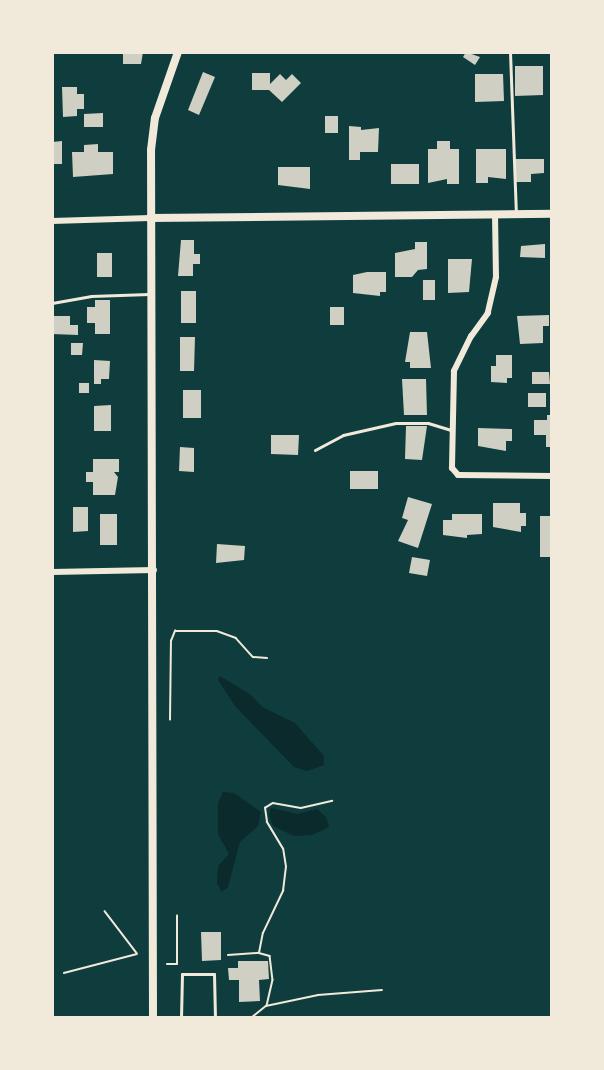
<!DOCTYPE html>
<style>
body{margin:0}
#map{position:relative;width:604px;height:1070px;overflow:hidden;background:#0f3d3e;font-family:"Fira Sans",sans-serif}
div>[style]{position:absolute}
.water>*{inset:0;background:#0a2a2b}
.building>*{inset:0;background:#cfcfc3}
.path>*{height:1.5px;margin:-0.75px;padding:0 0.75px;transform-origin:0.75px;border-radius:0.75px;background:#f1e9da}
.service>*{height:3px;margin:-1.5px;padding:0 1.5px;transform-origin:1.5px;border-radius:1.5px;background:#f1e9da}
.minor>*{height:6px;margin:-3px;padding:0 3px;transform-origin:3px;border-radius:3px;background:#f1e9da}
.tertiary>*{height:8px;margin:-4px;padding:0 4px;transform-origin:4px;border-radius:4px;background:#f1e9da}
span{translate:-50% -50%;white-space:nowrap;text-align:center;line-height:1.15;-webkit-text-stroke:4.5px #f1e9da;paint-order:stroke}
.frame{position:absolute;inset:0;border:54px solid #f1e9da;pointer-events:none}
</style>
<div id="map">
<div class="water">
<div style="clip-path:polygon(220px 676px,251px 695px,262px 707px,295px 723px,324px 756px,324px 765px,307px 771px,294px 767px,235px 706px,218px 680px)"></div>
<div style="clip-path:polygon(223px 792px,234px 793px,261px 812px,258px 826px,240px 842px,228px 887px,222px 892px,217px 884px,218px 866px,229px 854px,218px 834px,218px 803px)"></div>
<div style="clip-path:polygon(271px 808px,298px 814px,317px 809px,326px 817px,329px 827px,312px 835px,294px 836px,273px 826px,269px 815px)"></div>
</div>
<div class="building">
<div style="clip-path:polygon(123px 52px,143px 52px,141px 64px,123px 64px)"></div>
<div style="clip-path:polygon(466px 52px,480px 57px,475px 65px,463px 57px)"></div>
<div style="clip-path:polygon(515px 66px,543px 66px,543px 95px,515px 96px)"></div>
<div style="clip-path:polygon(203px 72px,215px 77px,199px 115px,188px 110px)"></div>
<div style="clip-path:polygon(252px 73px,270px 73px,270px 84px,280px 74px,286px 80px,292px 74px,301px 83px,282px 102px,269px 90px,252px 90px)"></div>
<div style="clip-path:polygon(475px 74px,503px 74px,504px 101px,475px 102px)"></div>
<div style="clip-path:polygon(62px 87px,77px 87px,77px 94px,84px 94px,84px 109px,77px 109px,77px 116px,63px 117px)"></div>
<div style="clip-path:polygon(103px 113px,103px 127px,84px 127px,84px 114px)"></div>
<div style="clip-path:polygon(325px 116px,338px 116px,338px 133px,325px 133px)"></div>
<div style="clip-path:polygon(349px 126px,361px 127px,361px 130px,379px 128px,378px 152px,360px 152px,360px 160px,349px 160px)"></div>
<div style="clip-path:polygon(62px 141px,62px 164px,52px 164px,52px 142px)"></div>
<div style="clip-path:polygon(437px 141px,450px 141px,450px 149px,459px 149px,459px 184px,447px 184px,447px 179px,428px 183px,428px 149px,437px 149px)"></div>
<div style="clip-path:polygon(98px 144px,98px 152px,113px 152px,113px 174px,73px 177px,72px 152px,84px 152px,84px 145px)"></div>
<div style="clip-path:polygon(476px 149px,506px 149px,506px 179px,488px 177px,488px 183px,476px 183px)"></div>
<div style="clip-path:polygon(515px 159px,544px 159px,544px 173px,531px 174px,531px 182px,516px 182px)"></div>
<div style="clip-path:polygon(391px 164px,419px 164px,419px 184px,391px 184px)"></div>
<div style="clip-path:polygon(278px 167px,310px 167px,310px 189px,278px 185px)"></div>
<div style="clip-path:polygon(181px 240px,194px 240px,194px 254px,200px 254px,200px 264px,193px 264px,193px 276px,178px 276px)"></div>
<div style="clip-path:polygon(415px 242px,427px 242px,427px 269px,418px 270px,412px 277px,395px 277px,395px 253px,415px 249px)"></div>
<div style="clip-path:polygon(545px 244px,545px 258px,520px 257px,521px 246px)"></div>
<div style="clip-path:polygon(97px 253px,112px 253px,112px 277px,97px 277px)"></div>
<div style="clip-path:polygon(448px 259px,472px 259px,469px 292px,448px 293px)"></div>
<div style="clip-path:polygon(367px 272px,386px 272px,386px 292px,380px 292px,380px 296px,353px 293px,353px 275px)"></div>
<div style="clip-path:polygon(423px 280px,435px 280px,435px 300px,423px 300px)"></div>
<div style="clip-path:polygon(181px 291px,196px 291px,196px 323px,181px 323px)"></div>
<div style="clip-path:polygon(95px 300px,110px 300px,110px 334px,95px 334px,95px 323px,87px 323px,87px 307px,95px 307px)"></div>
<div style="clip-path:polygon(330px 307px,344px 307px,344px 325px,330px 325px)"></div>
<div style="clip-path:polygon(549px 315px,549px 326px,543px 326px,543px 343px,520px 344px,517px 316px)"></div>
<div style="clip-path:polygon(52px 316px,70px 316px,70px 325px,78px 325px,78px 335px,52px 334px)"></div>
<div style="clip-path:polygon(410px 332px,427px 332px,431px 368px,410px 368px,410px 362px,405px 362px)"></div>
<div style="clip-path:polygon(180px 337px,195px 337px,194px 371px,180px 371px)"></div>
<div style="clip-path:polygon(71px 343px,83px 343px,82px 355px,71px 355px)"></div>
<div style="clip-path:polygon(496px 355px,512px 355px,512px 378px,507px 378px,507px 383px,491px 382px,491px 366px,496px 366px)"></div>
<div style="clip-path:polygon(94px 360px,110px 361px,109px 379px,101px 379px,101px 384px,94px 384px)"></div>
<div style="clip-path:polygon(532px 372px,549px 372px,550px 384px,532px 384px)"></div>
<div style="clip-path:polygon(402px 379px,426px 379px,427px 415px,404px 415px)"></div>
<div style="clip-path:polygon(79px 383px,89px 383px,89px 393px,79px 393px)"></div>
<div style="clip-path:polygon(183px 390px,201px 390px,201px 418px,183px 418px)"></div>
<div style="clip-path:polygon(528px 393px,546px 393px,546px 407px,528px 407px)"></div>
<div style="clip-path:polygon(111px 405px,111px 431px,94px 431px,94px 406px)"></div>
<div style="clip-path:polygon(547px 415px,552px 415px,552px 447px,546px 447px,546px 435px,534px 435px,534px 420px,547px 420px)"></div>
<div style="clip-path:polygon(406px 426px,427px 426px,422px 460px,405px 459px)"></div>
<div style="clip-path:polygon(478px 428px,512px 429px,512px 441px,506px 441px,506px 451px,478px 446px)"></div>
<div style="clip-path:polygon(271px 435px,299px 435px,298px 455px,271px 454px)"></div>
<div style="clip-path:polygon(180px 447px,194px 448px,194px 472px,179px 471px)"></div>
<div style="clip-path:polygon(93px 459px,119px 459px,119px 472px,114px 472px,118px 477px,115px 495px,93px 495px,93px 482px,86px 482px,86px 472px,93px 472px)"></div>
<div style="clip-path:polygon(350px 471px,378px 471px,378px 489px,350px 489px)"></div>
<div style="clip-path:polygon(408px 497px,432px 504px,418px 548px,398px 541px,408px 520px,402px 518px)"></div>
<div style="clip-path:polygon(493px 503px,520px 503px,520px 513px,526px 513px,526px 526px,521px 526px,521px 532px,493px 527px)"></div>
<div style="clip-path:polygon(73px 507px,88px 507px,88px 531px,73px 532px)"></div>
<div style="clip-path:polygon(100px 514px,117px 514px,117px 545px,100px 545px)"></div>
<div style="clip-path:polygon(452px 514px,482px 514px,482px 534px,467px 535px,467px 538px,443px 535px,443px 520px,452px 520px)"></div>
<div style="clip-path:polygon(540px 516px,552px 516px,551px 557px,540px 557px)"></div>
<div style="clip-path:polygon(217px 544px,245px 546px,244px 560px,216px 563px)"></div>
<div style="clip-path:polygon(412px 557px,430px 560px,427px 576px,409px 573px)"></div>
<div style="clip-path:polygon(201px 932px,221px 932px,221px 960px,202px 961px)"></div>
<div style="clip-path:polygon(238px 961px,268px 961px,269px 979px,259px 980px,260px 1001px,239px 1002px,239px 980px,229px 980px,228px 968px,238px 968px)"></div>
</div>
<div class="path">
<div style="left:170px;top:720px;width:79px;rotate:-89.3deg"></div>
<div style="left:171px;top:641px;width:11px;rotate:-68deg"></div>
<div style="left:175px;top:631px;width:42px"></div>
<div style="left:217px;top:631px;width:20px;rotate:20deg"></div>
<div style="left:236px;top:638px;width:25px;rotate:48deg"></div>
<div style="left:253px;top:657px;width:14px;rotate:4deg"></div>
<div style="left:259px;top:953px;width:20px;rotate:-79deg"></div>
<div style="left:263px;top:933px;width:47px;rotate:-64.5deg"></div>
<div style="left:283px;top:891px;width:24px;rotate:-83deg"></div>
<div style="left:286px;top:867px;width:18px;rotate:-99deg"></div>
<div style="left:283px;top:849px;width:31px;rotate:-121deg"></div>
<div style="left:267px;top:822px;width:14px;rotate:-98deg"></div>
<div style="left:265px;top:808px;width:9px;rotate:-32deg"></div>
<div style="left:273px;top:803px;width:28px;rotate:10deg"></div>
<div style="left:301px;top:808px;width:32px;rotate:-13deg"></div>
<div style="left:228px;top:955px;width:31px;rotate:-4deg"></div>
<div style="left:259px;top:953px;width:11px;rotate:15deg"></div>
<div style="left:270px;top:956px;width:24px;rotate:83deg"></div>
<div style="left:273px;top:980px;width:26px;rotate:103deg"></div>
<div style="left:167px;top:964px;width:10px"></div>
<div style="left:177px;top:964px;width:48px;rotate:-90deg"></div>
<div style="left:64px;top:973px;width:75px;rotate:-14.6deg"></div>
<div style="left:137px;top:954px;width:53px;rotate:-127.3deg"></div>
<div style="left:251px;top:1018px;width:19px;rotate:-39deg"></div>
<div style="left:266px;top:1006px;width:53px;rotate:-11.9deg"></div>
<div style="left:318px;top:995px;width:64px;rotate:-4.5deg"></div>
</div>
<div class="service">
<div style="left:510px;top:52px;width:161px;rotate:87.9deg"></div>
<div style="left:52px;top:303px;width:40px;rotate:-10deg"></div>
<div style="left:91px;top:296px;width:58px;rotate:-2deg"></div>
<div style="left:315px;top:450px;width:32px;rotate:-28deg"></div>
<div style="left:343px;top:435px;width:54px;rotate:-12.8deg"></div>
<div style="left:396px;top:423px;width:32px"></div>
<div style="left:428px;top:423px;width:24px;rotate:17deg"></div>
<div style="left:181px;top:1018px;width:44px;rotate:-88.7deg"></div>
<div style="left:182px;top:974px;width:32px"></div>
<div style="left:214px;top:974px;width:44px;rotate:88.7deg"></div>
</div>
<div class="minor">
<div style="left:495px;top:214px;width:63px;rotate:89.1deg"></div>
<div style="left:496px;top:277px;width:37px;rotate:103deg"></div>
<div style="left:488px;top:313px;width:29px;rotate:126deg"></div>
<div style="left:471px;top:336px;width:39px;rotate:116deg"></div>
<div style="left:454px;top:371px;width:97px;rotate:91.2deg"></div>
<div style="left:452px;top:468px;width:9px;rotate:49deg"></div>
<div style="left:458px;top:475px;width:94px;rotate:0.6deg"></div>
<div style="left:52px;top:221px;width:98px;rotate:-1.8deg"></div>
<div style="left:52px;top:572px;width:102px;rotate:-1.1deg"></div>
</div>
<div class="tertiary">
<div style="left:150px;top:218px;width:402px;rotate:-0.6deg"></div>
<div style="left:153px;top:1018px;width:868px;rotate:-90.13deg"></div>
<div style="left:151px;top:150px;width:32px;rotate:-83deg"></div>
<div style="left:155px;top:118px;width:70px;rotate:-70.8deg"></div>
</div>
<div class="frame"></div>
</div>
